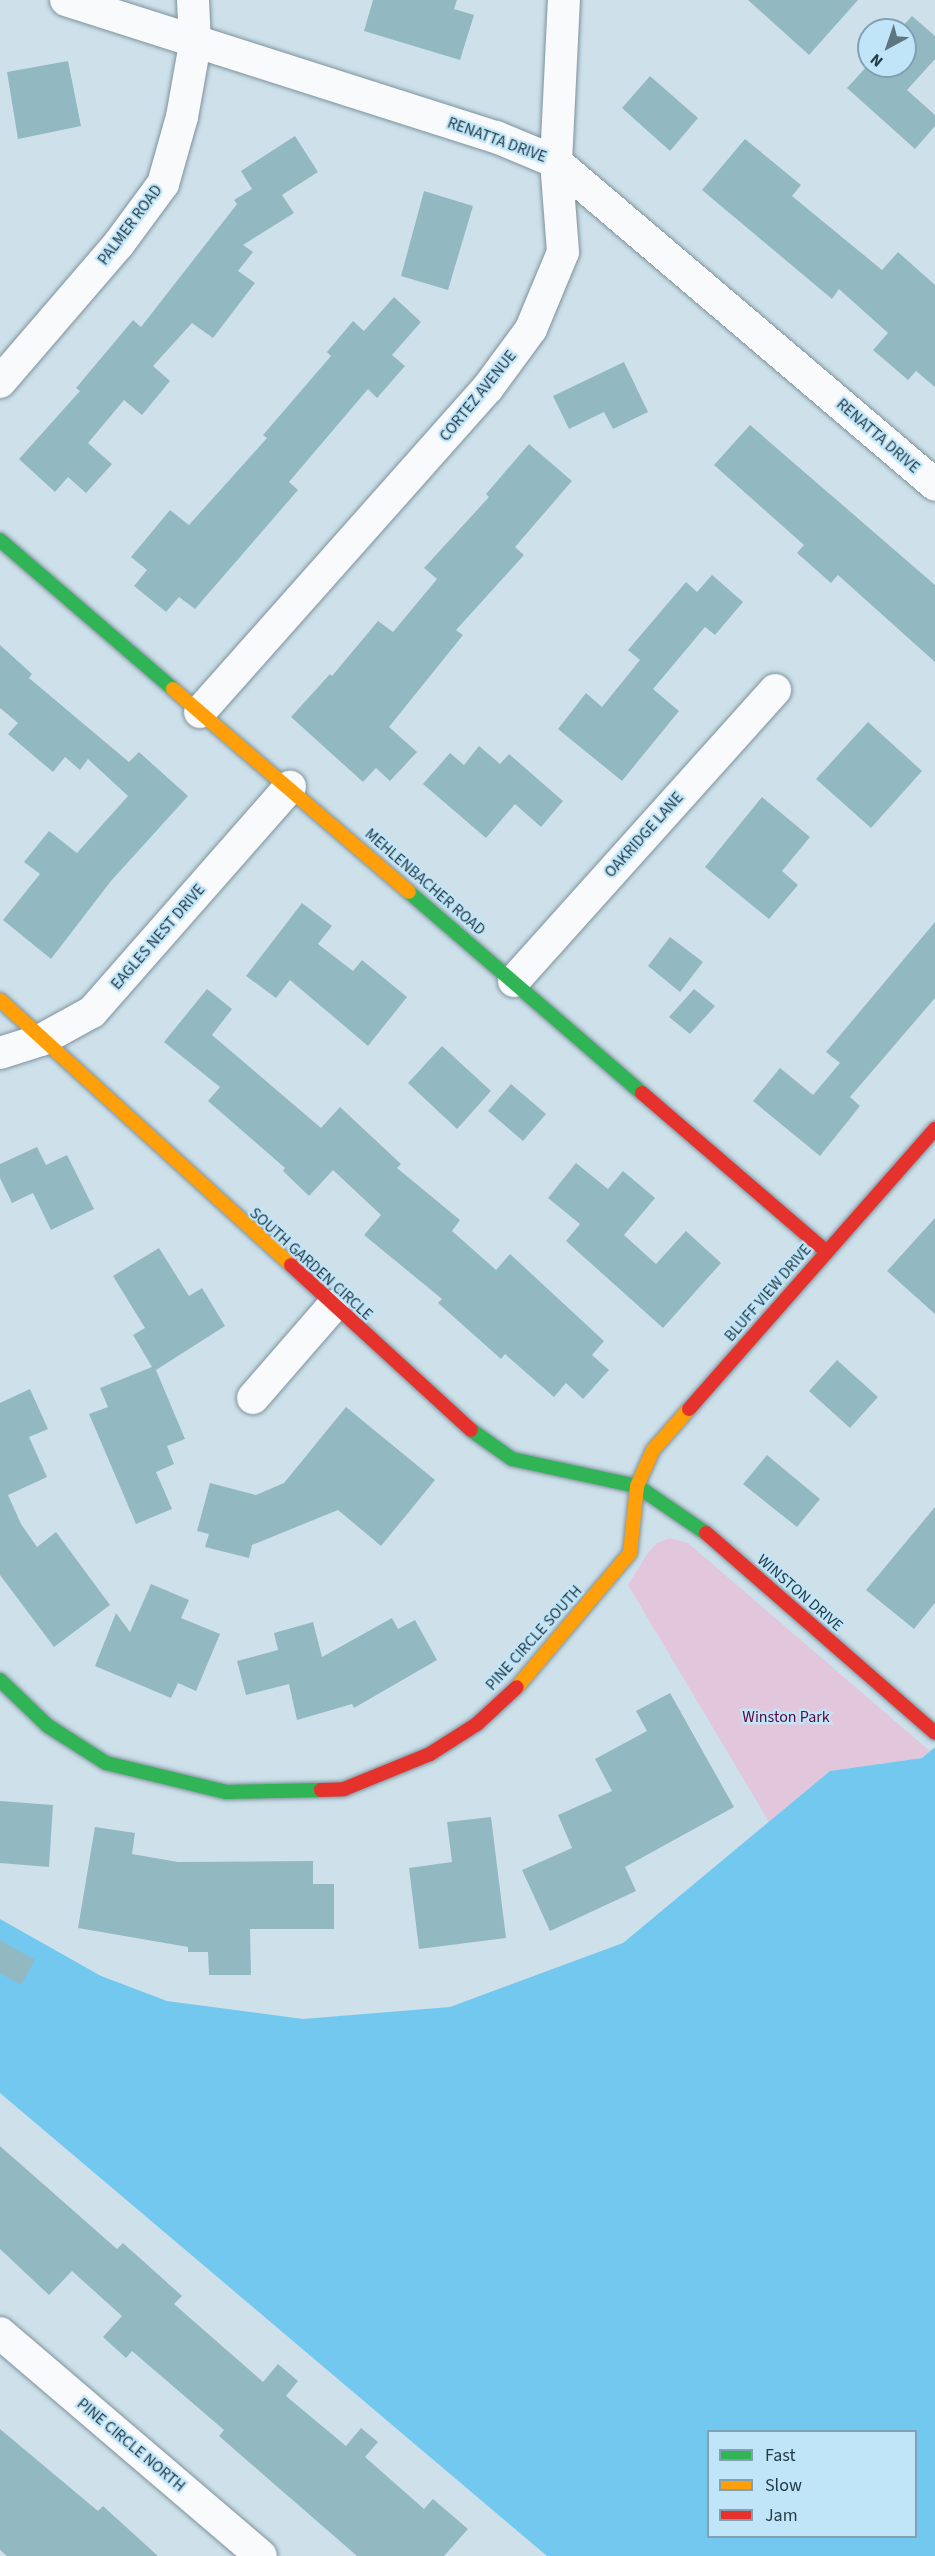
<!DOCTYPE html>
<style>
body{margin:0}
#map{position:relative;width:935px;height:2556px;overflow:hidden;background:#cee1eb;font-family:"Source Sans 3",sans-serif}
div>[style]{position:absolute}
.green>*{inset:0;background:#e2c7dc}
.water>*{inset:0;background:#72c8ee}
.building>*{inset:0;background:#92b9c2}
.roads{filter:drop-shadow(0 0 2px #7e929c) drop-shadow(0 0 2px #7e929c)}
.street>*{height:32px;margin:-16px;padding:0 16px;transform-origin:16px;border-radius:16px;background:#f8fafc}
.fast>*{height:14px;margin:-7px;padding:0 7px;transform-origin:7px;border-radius:7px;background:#30b455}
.slow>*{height:14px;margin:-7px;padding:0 7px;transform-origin:7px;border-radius:7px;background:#ff9f0a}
.jam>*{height:14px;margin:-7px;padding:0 7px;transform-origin:7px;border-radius:7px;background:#e5322d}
span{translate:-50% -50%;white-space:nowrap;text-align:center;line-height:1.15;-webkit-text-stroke:4.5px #c1e5f8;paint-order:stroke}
.street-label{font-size:16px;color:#223c48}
.park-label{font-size:16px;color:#5c083b}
.legend{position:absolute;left:707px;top:2430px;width:210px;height:108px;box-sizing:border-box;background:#c1e5f8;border:2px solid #81a1b2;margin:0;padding:8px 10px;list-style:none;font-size:18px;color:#223c48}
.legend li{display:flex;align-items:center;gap:12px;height:30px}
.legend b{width:30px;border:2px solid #81a1b2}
.north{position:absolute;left:857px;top:18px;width:60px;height:60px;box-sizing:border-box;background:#c1e5f8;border:2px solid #81a1b2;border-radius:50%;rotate:220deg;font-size:16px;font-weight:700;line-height:24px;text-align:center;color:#223c48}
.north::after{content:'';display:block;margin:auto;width:21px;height:27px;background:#5e7681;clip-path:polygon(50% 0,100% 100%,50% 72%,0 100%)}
</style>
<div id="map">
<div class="green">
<div style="clip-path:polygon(670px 1538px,688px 1543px,931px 1752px,922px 1758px,830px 1771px,769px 1822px,628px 1585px,647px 1554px,657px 1543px)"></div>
</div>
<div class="water">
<div style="clip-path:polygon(evenodd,935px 1747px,935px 2556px,547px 2556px,0 2093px,0 1919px,101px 1976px,167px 2001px,303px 2019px,450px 2007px,623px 1943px,830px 1771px,922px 1758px,935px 1747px,708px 2432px,916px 2432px,916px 2536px,708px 2536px,708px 2432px)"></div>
</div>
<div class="building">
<div style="clip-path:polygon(373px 0,457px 0,454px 9px,474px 15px,460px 60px,364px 31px)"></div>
<div style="clip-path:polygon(748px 0,858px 0,809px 55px)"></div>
<div style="clip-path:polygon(912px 16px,935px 36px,935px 59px,907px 90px,935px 115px,935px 126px,915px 149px,847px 88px,869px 64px,905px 66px,905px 30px,899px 30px)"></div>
<div style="clip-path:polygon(68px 61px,81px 126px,18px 139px,7px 72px)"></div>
<div style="clip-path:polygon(650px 76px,698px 118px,670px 151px,622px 108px)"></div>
<div style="clip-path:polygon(295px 136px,318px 172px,282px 195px,294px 213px,243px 245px,253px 252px,238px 271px,255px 283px,213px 338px,192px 323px,153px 366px,170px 381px,142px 415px,124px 400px,88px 443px,112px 464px,86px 493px,68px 477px,55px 492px,19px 459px,80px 391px,76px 388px,133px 320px,141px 327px,237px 204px,234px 200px,252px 189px,241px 171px)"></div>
<div style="clip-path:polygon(745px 139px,801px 185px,792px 196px,882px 270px,898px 252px,935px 285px,935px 387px,916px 371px,908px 380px,873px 350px,888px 333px,839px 289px,832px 299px,702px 190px)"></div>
<div style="clip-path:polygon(424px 191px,473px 206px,448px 290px,401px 276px)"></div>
<div style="clip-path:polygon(394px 297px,421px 322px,392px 355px,405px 366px,377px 398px,368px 389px,289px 482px,298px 490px,195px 609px,179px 597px,166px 612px,134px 586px,147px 570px,131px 557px,170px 510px,189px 525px,267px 438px,263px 435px,331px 356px,327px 352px,353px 321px,364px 331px)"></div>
<div style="clip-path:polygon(624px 362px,648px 412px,613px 429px,604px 412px,569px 429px,553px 396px)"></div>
<div style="clip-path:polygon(750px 425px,935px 585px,935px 662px,838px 575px,831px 583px,797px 553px,804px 545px,714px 465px)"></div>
<div style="clip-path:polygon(529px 444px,572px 481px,515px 547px,524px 555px,456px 630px,463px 635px,389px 727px,417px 752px,390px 781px,376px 768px,363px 782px,291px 717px,330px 674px,332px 676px,378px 621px,393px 632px,437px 579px,424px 568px,489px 497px,486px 494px)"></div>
<div style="clip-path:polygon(712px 575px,743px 602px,715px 635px,705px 627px,653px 689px,679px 711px,622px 781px,558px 729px,586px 693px,602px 707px,640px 660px,628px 650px,686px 582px,697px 592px)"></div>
<div style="clip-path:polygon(0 645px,32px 674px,29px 678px,129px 762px,139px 752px,188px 796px,111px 881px,51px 959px,3px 920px,40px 874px,24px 862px,49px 831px,77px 853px,128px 796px,88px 759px,80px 770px,65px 757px,53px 772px,8px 734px,18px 723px,0 708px)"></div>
<div style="clip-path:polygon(868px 722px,922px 771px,871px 828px,816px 779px)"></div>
<div style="clip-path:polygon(479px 746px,500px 764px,509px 754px,563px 801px,541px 827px,515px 804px,486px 838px,423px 784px,450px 753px,464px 765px)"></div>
<div style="clip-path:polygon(762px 797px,810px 837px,782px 871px,798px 885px,769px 919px,705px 867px)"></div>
<div style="clip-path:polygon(302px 903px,332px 926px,318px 944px,353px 971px,362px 960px,407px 997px,368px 1046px,290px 980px,276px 998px,246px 976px)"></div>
<div style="clip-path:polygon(935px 922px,935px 998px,850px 1097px,860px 1106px,820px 1156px,753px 1101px,780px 1068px,813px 1095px,840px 1063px,826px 1052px)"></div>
<div style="clip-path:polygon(670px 937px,703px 962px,680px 992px,648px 966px)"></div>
<div style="clip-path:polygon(207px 989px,232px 1009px,212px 1035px,321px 1128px,340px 1107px,401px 1164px,397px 1168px,460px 1220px,452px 1231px,496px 1270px,510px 1254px,604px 1341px,592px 1355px,609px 1370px,583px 1399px,566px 1383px,554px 1397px,505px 1354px,501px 1359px,438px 1303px,442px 1299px,364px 1235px,381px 1215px,333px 1170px,309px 1196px,283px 1171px,285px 1168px,208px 1101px,220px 1087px,164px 1042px)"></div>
<div style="clip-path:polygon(694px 989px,715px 1006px,690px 1034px,669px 1017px)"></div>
<div style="clip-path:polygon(442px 1046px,491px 1091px,457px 1129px,408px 1083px)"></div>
<div style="clip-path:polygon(511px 1084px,546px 1114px,523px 1141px,488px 1111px)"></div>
<div style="clip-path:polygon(37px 1147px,46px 1165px,67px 1155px,94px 1209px,51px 1230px,33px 1193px,12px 1203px,0 1178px,0 1164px)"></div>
<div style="clip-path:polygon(576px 1163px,608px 1189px,623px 1171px,655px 1198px,624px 1235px,656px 1264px,686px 1231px,721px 1263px,663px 1328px,566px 1241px,580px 1224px,548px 1198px)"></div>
<div style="clip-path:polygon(935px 1218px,935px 1314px,887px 1271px)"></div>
<div style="clip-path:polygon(159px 1248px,189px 1296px,202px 1288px,225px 1326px,156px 1370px,185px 1439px,167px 1446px,174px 1464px,156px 1472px,172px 1509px,136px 1524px,89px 1414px,108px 1407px,100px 1388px,152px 1367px,133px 1335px,145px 1328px,113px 1276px)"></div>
<div style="clip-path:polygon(837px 1360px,878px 1397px,850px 1428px,809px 1391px)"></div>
<div style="clip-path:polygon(30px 1389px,48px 1429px,29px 1437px,47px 1477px,8px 1495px,21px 1524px,37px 1547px,56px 1532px,110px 1605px,54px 1647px,0 1575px,0 1403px)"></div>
<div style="clip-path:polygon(346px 1407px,435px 1480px,381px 1546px,338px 1510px,252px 1545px,249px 1558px,205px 1547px,209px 1534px,197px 1531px,210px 1483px,256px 1495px,284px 1483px)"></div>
<div style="clip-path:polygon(767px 1455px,820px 1499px,797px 1527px,743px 1484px)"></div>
<div style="clip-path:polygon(935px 1507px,935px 1603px,914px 1629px,866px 1590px)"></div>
<div style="clip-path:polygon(151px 1584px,189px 1600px,181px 1618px,220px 1634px,196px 1691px,178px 1683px,171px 1698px,95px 1666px,116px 1613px,130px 1632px)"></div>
<div style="clip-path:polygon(392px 1618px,398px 1629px,415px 1620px,437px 1660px,354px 1708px,352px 1704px,297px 1720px,289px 1684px,246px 1695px,237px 1661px,278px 1650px,274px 1633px,313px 1622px,322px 1657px)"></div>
<div style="clip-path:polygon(670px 1693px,734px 1807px,625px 1867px,636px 1891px,550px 1931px,522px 1870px,572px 1848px,558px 1815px,612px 1791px,595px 1759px,647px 1731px,636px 1711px)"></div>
<div style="clip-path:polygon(0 1801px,53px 1805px,49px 1867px,0 1863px)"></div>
<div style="clip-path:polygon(491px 1817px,506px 1938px,419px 1949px,409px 1868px,452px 1862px,447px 1822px)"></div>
<div style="clip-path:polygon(95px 1827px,135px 1833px,132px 1854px,178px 1862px,313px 1861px,313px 1884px,334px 1884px,334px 1929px,250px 1929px,251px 1975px,209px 1975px,208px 1952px,188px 1952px,188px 1947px,78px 1928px)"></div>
<div style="clip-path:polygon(0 1940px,35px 1960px,21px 1985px,0 1973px)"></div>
<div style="clip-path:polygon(0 2146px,117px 2249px,123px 2243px,182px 2296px,174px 2304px,263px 2382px,278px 2364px,298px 2381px,286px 2396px,346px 2446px,361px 2428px,378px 2442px,365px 2457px,424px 2509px,433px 2499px,468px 2529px,444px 2556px,357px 2556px,219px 2436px,224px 2430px,132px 2351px,126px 2358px,103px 2337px,122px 2316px,72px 2271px,49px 2295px,0 2249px)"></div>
<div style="clip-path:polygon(0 2429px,98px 2511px,103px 2506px,158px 2556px,7px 2556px,0 2550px)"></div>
</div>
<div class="roads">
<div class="street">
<div style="left:66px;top:0;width:451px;rotate:17.7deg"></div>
<div style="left:496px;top:137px;width:65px;rotate:22.6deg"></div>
<div style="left:556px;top:162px;width:498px;rotate:40.4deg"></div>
<div style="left:0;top:382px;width:181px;rotate:-49.3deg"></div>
<div style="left:118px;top:245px;width:76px;rotate:-53.6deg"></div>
<div style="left:163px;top:184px;width:70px;rotate:-74.2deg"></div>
<div style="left:182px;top:117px;width:74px;rotate:-79.9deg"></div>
<div style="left:195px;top:44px;width:44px;rotate:-92.6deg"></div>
<div style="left:200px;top:712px;width:432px;rotate:-48.4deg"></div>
<div style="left:487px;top:389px;width:74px;rotate:-53.7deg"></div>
<div style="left:531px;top:329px;width:83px;rotate:-67.4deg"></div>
<div style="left:563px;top:252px;width:90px;rotate:-94.4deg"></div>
<div style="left:556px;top:162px;width:162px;rotate:-87.2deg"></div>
<div style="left:514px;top:981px;width:391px;rotate:-48.1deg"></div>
<div style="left:0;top:1053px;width:43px;rotate:-17.6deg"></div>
<div style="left:41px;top:1040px;width:58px;rotate:-28.8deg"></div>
<div style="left:92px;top:1012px;width:300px;rotate:-48.7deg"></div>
<div style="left:253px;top:1398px;width:122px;rotate:-49deg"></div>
<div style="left:0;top:2333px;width:343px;rotate:40.5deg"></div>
</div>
<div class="fast">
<div style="left:0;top:540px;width:228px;rotate:40.7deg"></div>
<div style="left:409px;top:892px;width:308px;rotate:40.8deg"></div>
<div style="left:471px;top:1430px;width:50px;rotate:35.3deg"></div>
<div style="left:512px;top:1459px;width:128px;rotate:12.2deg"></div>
<div style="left:637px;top:1486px;width:83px;rotate:34.3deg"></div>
<div style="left:0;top:1680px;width:66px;rotate:43.8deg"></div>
<div style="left:48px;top:1726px;width:69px;rotate:32.5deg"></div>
<div style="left:106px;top:1763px;width:123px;rotate:13.6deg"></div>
<div style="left:226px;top:1792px;width:95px;rotate:-1.2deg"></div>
</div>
<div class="slow">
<div style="left:173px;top:689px;width:311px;rotate:40.7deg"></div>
<div style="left:0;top:1000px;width:394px;rotate:42.3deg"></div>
<div style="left:517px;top:1687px;width:175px;rotate:-49.9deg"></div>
<div style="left:630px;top:1553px;width:67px;rotate:-84deg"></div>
<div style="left:637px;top:1486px;width:39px;rotate:-66deg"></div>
<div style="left:653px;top:1450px;width:55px;rotate:-48.7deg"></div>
</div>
<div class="jam">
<div style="left:642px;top:1093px;width:243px;rotate:40.7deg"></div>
<div style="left:291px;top:1265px;width:244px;rotate:42.5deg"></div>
<div style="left:689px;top:1409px;width:373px;rotate:-48.7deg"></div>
<div style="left:706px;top:1533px;width:304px;rotate:41.1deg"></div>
<div style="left:321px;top:1790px;width:23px;rotate:-2deg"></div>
<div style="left:344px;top:1789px;width:93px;rotate:-22.1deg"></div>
<div style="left:430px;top:1754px;width:56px;rotate:-32.6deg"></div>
<div style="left:477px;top:1724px;width:54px;rotate:-42.8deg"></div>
</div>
</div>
<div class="street-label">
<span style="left:497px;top:140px;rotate:20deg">RENATTA DRIVE</span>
<span style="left:130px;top:225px;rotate:-53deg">PALMER ROAD</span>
<span style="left:478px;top:396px;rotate:-51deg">CORTEZ AVENUE</span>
<span style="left:878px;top:436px;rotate:41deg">RENATTA DRIVE</span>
<span style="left:644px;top:835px;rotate:-48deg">OAKRIDGE LANE</span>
<span style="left:425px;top:882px;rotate:41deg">MEHLENBACHER ROAD</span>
<span style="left:158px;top:937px;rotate:-49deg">EAGLES NEST DRIVE</span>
<span style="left:311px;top:1264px;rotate:42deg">SOUTH GARDEN CIRCLE</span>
<span style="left:768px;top:1293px;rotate:-49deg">BLUFF VIEW DRIVE</span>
<span style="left:800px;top:1593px;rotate:41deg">WINSTON DRIVE</span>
<span style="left:534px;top:1638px;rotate:-48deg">PINE CIRCLE SOUTH</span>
<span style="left:131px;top:2445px;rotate:40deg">PINE CIRCLE NORTH</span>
</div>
<div class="park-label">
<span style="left:786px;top:1717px">Winston Park</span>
</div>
<ul class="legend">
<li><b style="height:8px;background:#30b455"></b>Fast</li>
<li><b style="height:8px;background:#ff9f0a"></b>Slow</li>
<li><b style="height:8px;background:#e5322d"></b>Jam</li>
</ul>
<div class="north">N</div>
</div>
